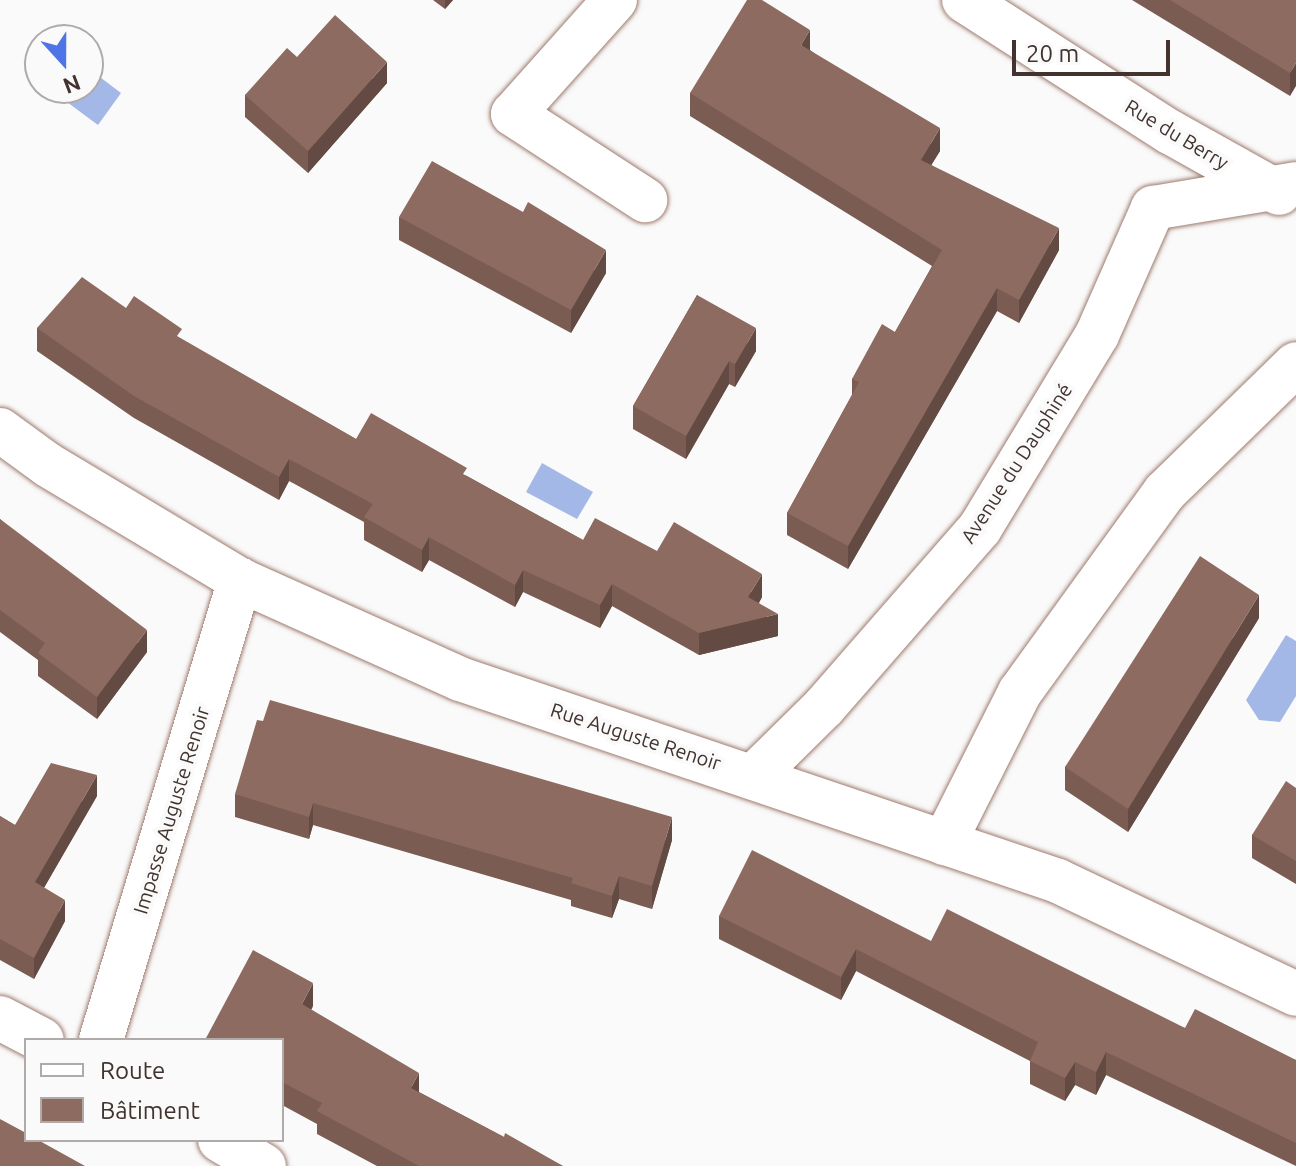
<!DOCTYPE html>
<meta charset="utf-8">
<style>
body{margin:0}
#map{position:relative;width:1296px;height:1166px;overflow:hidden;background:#fafafa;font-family:Ubuntu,sans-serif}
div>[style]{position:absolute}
.water>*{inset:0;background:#a4b8e8}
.roads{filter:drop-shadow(0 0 2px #9e7b6f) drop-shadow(0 0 2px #9e7b6f)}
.minor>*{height:44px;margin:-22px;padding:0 22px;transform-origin:22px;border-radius:22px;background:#fff}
.wall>*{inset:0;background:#7a5c53}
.shaded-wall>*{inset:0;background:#634b43}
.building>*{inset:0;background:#8e6b60}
span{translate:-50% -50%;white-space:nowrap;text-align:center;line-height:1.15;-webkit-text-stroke:8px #fafafa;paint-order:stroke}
.street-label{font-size:20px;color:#42332e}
.legend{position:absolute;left:24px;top:1038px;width:260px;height:104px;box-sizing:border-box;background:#fafafa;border:2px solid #b0aaa8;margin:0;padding:10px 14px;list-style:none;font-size:24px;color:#42332e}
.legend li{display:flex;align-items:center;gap:16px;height:40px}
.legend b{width:40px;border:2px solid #b0aaa8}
.north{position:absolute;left:24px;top:24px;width:80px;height:80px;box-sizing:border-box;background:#fafafa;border:2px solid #b0aaa8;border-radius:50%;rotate:159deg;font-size:22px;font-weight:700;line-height:32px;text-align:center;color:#42332e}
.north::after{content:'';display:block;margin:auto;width:28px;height:36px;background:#4f74e8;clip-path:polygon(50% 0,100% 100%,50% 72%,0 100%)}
.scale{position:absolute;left:1012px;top:40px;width:158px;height:36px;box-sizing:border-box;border:4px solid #42332e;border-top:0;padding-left:10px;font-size:24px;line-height:28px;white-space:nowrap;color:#42332e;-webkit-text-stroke:6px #fafafa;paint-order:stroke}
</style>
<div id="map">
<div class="water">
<div style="clip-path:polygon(88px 68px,121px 93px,98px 125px,48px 88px,88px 88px)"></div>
<div style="clip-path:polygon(542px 463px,593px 492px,577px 519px,526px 492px)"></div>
<div style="clip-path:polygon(1286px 635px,1296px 641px,1296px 696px,1280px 722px,1259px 720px,1246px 700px)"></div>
</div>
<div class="roads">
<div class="minor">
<div style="left:615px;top:0;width:153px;rotate:131.8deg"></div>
<div style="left:513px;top:114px;width:158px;rotate:33.1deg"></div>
<div style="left:964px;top:0;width:245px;rotate:32.7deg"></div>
<div style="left:1170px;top:132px;width:125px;rotate:29.2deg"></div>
<div style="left:0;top:430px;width:59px;rotate:36.1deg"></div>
<div style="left:48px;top:465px;width:224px;rotate:30.9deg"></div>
<div style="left:240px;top:580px;width:241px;rotate:24.2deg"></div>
<div style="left:460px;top:679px;width:631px;rotate:18.66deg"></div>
<div style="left:1058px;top:881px;width:263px;rotate:25.4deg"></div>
<div style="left:755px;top:775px;width:97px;rotate:-44.6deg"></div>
<div style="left:824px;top:707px;width:237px;rotate:-48.9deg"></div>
<div style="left:980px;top:528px;width:226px;rotate:-58.8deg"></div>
<div style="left:1097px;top:335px;width:139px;rotate:-66.2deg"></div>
<div style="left:1153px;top:208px;width:145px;rotate:-9.5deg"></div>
<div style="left:944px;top:843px;width:169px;rotate:-63.3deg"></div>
<div style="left:1020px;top:692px;width:247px;rotate:-54.1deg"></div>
<div style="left:1165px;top:492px;width:183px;rotate:-44.3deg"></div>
<div style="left:0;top:1018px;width:47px;rotate:27.6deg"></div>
<div style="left:101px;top:1040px;width:481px;rotate:-73.2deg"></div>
<div style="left:220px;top:1140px;width:51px;rotate:30.6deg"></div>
</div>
</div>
<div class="wall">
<div style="clip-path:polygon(433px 0,453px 0,445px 9px)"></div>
<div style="clip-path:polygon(1132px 0,1296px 0,1290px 96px)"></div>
<div style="clip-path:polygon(810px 50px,940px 151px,931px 165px,1059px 250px,1019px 323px,997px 311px,848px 569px,787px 535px,787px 513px,852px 395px,852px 379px,895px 332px,932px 266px,690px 116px,690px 93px)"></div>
<div style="clip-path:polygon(297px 57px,387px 83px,308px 173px,245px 117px,245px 95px)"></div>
<div style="clip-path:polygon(399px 217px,606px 273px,571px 333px,399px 240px)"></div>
<div style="clip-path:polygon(697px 295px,756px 351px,735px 387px,729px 384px,686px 459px,633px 429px,633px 406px)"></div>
<div style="clip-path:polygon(126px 308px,356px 439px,467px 476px,583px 540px,657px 551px,762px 597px,759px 603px,778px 636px,699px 655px,612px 606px,600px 628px,523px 592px,515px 607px,429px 560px,422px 572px,364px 540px,364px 522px,289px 481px,279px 500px,134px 418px,37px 351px,37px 328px)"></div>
<div style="clip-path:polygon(0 519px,147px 652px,97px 719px,38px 676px,38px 660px,0 632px)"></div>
<div style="clip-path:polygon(1259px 618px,1128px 832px,1065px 790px,1065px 767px)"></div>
<div style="clip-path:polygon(1296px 788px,1296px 884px,1252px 858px,1252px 835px)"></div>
<div style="clip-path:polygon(235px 794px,672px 840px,652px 909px,619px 899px,612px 918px,571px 906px,571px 900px,313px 825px,309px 839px,235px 817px)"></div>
<div style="clip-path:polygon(97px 796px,44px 888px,65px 921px,34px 979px,0 960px,0 816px,15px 825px)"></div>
<div style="clip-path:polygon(719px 916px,931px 941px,1185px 1028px,1296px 1060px,1296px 1166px,1106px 1075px,1096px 1095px,1075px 1085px,1065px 1101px,1030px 1084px,1030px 1061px,856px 971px,841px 1000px,719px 939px)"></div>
<div style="clip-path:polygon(313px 1006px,311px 1010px,419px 1092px,504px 1137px,563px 1166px,377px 1166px,317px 1134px,317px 1124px,282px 1105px,282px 1040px)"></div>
</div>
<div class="shaded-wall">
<div style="clip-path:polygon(445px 0,453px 0,445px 9px)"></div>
<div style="clip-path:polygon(810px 30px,810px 53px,801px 45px)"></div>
<div style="clip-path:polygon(387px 62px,387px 83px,308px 173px,308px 151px)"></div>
<div style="clip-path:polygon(1296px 63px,1296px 86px,1290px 96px,1290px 73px)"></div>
<div style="clip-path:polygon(940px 128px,940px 151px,921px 182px,921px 160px)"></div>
<div style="clip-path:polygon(1059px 228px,1059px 250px,1019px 323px,1019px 300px)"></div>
<div style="clip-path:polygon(606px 250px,606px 273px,571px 333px,571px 310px)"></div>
<div style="clip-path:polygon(997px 288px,997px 311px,848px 569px,848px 546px)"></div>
<div style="clip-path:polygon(756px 328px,756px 351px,735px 387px,735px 364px)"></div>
<div style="clip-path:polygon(729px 361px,729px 384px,686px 459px,686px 436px)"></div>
<div style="clip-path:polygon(289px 459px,289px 481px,279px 500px,279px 477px)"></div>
<div style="clip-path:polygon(429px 537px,429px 560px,422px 572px,422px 550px)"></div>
<div style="clip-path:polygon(523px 570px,523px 592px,515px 607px,515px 585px)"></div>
<div style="clip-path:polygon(762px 574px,762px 597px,748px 620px,748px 597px)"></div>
<div style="clip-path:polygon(612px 584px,612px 606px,600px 628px,600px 605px)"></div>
<div style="clip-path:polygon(1259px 595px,1259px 618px,1128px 832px,1128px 809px)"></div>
<div style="clip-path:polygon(778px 614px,778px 636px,699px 655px,699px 633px)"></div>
<div style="clip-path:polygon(147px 630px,147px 652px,97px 719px,97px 697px)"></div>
<div style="clip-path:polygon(97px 775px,97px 796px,35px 903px,35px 882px)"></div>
<div style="clip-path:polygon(313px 803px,313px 825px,309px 839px,309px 817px)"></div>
<div style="clip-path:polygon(672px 817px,672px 840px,652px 909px,652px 886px)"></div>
<div style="clip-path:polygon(619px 876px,619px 899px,612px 918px,612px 896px)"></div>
<div style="clip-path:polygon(65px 900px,65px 921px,34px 979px,34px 958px)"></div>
<div style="clip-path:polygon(856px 949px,856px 971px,841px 1000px,841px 977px)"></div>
<div style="clip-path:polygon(313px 983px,313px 1006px,302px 1027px,302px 1004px)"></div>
<div style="clip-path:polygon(1106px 1052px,1106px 1075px,1096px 1095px,1096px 1072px)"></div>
<div style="clip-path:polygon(1075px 1062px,1075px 1085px,1065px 1101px,1065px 1078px)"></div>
<div style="clip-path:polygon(419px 1073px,419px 1096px,411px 1088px)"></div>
</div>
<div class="building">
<div style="clip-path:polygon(747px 0,762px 0,810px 30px,801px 45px,940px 128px,921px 160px,1059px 228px,1019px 300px,997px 288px,848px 546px,787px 513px,859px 382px,852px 379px,882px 324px,895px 332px,942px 250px,690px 93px)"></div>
<div style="clip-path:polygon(1170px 0,1296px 0,1296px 63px,1290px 73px)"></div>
<div style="clip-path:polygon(335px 15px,387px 62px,308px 151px,245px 95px,287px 48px,297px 57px)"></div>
<div style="clip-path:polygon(432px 161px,523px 212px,528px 202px,606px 250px,571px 310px,399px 217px)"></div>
<div style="clip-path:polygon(82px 277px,126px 308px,134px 296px,182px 329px,177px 336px,356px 439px,371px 413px,467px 468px,463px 474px,583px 540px,595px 518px,657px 551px,674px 522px,762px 574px,748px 597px,778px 614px,699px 633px,612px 584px,600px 605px,523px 570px,515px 585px,429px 537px,422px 550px,364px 517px,373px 504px,289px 459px,279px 477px,134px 396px,37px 328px)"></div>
<div style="clip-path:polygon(697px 295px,756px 328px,735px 364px,729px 361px,686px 436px,633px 406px)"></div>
<div style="clip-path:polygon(0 519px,147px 630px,97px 697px,38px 653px,45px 643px,0 610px)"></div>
<div style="clip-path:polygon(1200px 556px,1259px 595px,1128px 809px,1065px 767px)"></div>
<div style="clip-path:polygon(270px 700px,672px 817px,652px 886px,619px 876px,612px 896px,571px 883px,573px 878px,313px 803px,309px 817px,235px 794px,257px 720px,263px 721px)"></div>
<div style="clip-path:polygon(51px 763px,97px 775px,35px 882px,65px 900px,34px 958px,0 939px,0 816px,15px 825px)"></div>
<div style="clip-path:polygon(1286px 781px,1296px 788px,1296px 861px,1252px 835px)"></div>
<div style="clip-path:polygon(752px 850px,931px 941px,947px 909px,1185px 1028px,1195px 1009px,1296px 1060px,1296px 1143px,1106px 1052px,1096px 1072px,1075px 1062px,1065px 1078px,1030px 1061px,1038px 1042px,856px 949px,841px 977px,719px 916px)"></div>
<div style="clip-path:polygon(253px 950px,313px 983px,302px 1004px,419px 1073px,411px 1088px,504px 1137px,505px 1133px,563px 1166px,419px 1166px,317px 1111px,322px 1103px,282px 1082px,282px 1040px,205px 1040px)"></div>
<div style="clip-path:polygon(0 1119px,26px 1133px,26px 1140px,38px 1140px,85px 1166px,0 1166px)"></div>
</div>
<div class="street-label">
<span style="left:1177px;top:134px;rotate:31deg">Rue du Berry</span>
<span style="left:1016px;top:463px;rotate:-57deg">Avenue du Dauphiné</span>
<span style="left:636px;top:736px;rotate:18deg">Rue Auguste Renoir</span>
<span style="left:171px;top:810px;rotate:-73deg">Impasse Auguste Renoir</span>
</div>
<ul class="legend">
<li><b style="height:10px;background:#fff"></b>Route</li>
<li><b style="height:22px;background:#8e6b60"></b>Bâtiment</li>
</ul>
<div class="north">N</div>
<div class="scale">20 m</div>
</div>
